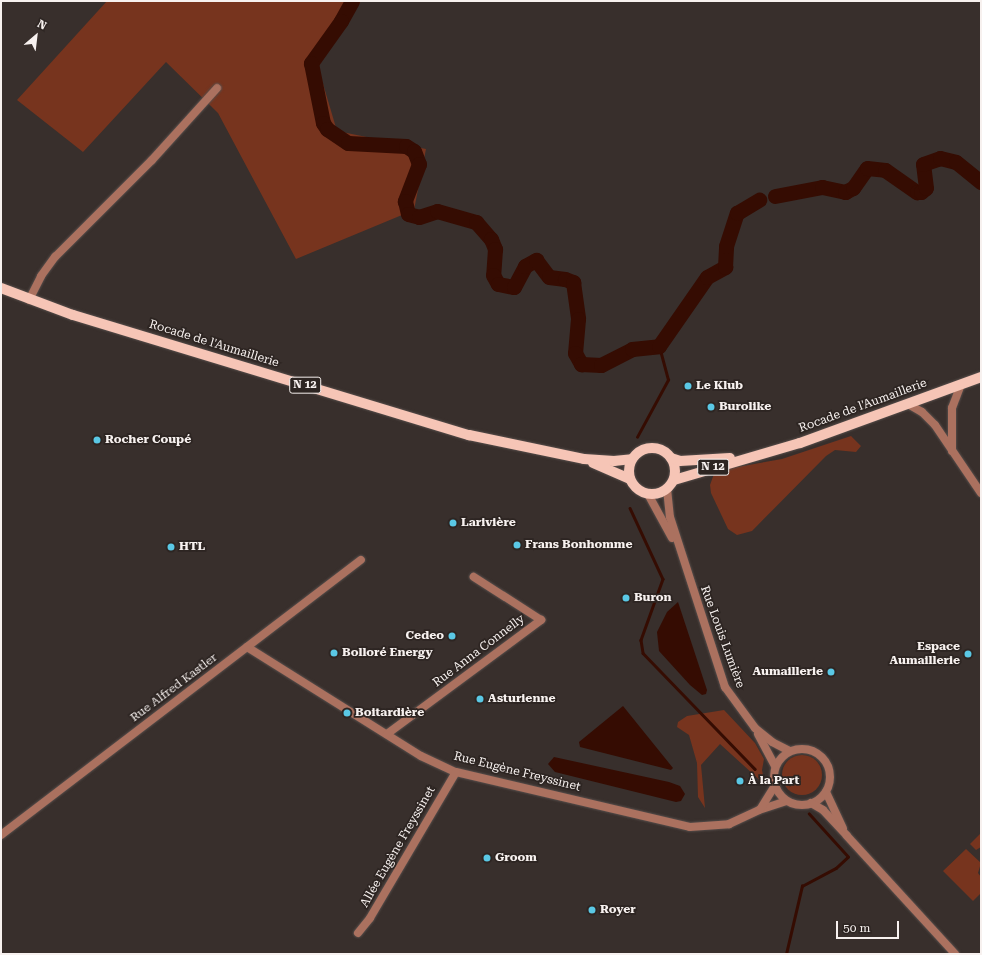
<!DOCTYPE html>
<meta charset="utf-8">
<style>
body{margin:0}
#map{position:relative;width:982px;height:955px;overflow:hidden;background:#382f2c;font-family:"Roboto Serif",serif}
div>[style]{position:absolute}
.green>*{inset:0;background:#77341e}
.round{border-radius:50%}
.water>*{inset:0;background:#350c02}
.stream>*{height:2.5px;margin:-1.25px;padding:0 1.25px;transform-origin:1.25px;border-radius:1.25px;background:#350c02}
.river>*{height:15px;margin:-7.5px;padding:0 7.5px;transform-origin:7.5px;border-radius:7.5px;background:#350c02}
.roads{filter:drop-shadow(0 0 1px #574e4b) drop-shadow(0 0 1px #574e4b)}
.minor>*{height:8px;margin:-4px;padding:0 4px;transform-origin:4px;border-radius:4px;background:#ab715f}
.minor>.ring{margin:-4px;padding:0;box-sizing:content-box;background:none;border:8px solid #ab715f;border-radius:50%}
.primary>*{height:10px;margin:-5px;padding:0 5px;transform-origin:5px;border-radius:5px;background:#f6c5b6}
.primary>.ring{margin:-5px;padding:0;box-sizing:content-box;background:none;border:10px solid #f6c5b6;border-radius:50%}
.dots>*{width:11px;height:11px;translate:-50% -50%;box-sizing:border-box;border:2px solid #2d2522;border-radius:50%}
span{translate:-50% -50%;white-space:nowrap;text-align:center;line-height:1.15;-webkit-text-stroke:3.5px #2d2522;paint-order:stroke}
.shield-label span{padding:1px 3px;background:#2d2522;border:1px solid;border-radius:3px;-webkit-text-stroke-width:0}
.shield-label{font-size:11px;color:#f7f1ef;font-weight:700}
.street-label{font-size:12px;color:#f7f1ef}
.poi-label{font-size:12px;color:#f7f1ef;font-weight:700}
.left{translate:0 -50%;text-align:left}
.right{translate:-100% -50%;text-align:right}
.frame{position:absolute;inset:0;border:2px solid #f7f1ef;pointer-events:none}
.north{position:absolute;left:16px;top:16px;width:40px;height:40px;-webkit-text-stroke:3px #2d2522;paint-order:stroke;rotate:28deg;font-size:11px;font-weight:700;line-height:16px;text-align:center;color:#f7f1ef}
.north::after{content:'';display:block;margin:auto;width:14px;height:18px;background:#f7f1ef;clip-path:polygon(50% 0,100% 100%,50% 72%,0 100%)}
.scale{position:absolute;left:836px;top:921px;width:63px;height:18px;box-sizing:border-box;border:2px solid #f7f1ef;border-top:0;padding-left:5px;font-size:12px;line-height:14px;white-space:nowrap;color:#f7f1ef;-webkit-text-stroke:3px #2d2522;paint-order:stroke}
</style>
<div id="map">
<div class="green">
<div style="clip-path:polygon(107px 1px,361px 1px,318px 67px,337px 131px,426px 149px,414px 210px,296px 259px,218px 113px,166px 62px,83px 152px,17px 100px)"></div>
<div style="clip-path:polygon(851px 436px,861px 446px,856px 452px,835px 450px,826px 456px,752px 531px,737px 535px,728px 529px,711px 493px,710px 485px,715px 471px,782px 459px)"></div>
<div style="clip-path:polygon(724px 710px,755px 743px,764px 759px,762px 770px,765px 785px,720px 744px,701px 765px,705px 808px,698px 797px,697px 763px,689px 735px,677px 727px,678px 722px,687px 716px)"></div>
<div class="round" style="left:782px;top:755px;width:40px;height:40px"></div>
<div style="clip-path:polygon(981px 833px,981px 847px,976px 850px,970px 844px)"></div>
<div style="clip-path:polygon(966px 849px,981px 863px,978px 873px,981px 877px,981px 893px,973px 901px,943px 871px)"></div>
</div>
<div class="water">
<div style="clip-path:polygon(678px 602px,707px 690px,706px 694px,702px 695px,690px 685px,659px 651px,657px 632px,667px 612px)"></div>
<div style="clip-path:polygon(623px 706px,673px 768px,671px 770px,580px 747px,579px 742px)"></div>
<div style="clip-path:polygon(554px 757px,669px 782px,680px 786px,685px 794px,681px 801px,676px 802px,555px 772px,548px 764px)"></div>
</div>
<div class="stream">
<div style="left:637px;top:437px;width:65px;rotate:-61.5deg"></div>
<div style="left:668px;top:380px;width:35px;rotate:-105deg"></div>
<div style="left:630px;top:508px;width:78px;rotate:65.1deg"></div>
<div style="left:663px;top:579px;width:65px;rotate:109.8deg"></div>
<div style="left:641px;top:640px;width:13px;rotate:81deg"></div>
<div style="left:643px;top:653px;width:161px;rotate:46deg"></div>
<div style="left:786px;top:954px;width:70px;rotate:-76.8deg"></div>
<div style="left:802px;top:886px;width:38px;rotate:-28deg"></div>
<div style="left:836px;top:868px;width:16px;rotate:-43deg"></div>
<div style="left:848px;top:857px;width:58px;rotate:-132.2deg"></div>
</div>
<div class="river">
<div style="left:352px;top:1px;width:23px;rotate:119deg"></div>
<div style="left:341px;top:21px;width:52px;rotate:125.5deg"></div>
<div style="left:311px;top:63px;width:61px;rotate:78.7deg"></div>
<div style="left:323px;top:123px;width:7px;rotate:56deg"></div>
<div style="left:327px;top:129px;width:25px;rotate:34deg"></div>
<div style="left:348px;top:143px;width:58px;rotate:3deg"></div>
<div style="left:406px;top:146px;width:9px;rotate:32deg"></div>
<div style="left:414px;top:151px;width:14px;rotate:69deg"></div>
<div style="left:419px;top:164px;width:40px;rotate:111deg"></div>
<div style="left:405px;top:201px;width:13px;rotate:77deg"></div>
<div style="left:408px;top:214px;width:11px;rotate:15deg"></div>
<div style="left:419px;top:217px;width:19px;rotate:-18deg"></div>
<div style="left:437px;top:211px;width:41px;rotate:15.8deg"></div>
<div style="left:476px;top:222px;width:23px;rotate:49deg"></div>
<div style="left:491px;top:239px;width:11px;rotate:68deg"></div>
<div style="left:495px;top:249px;width:26px;rotate:94deg"></div>
<div style="left:493px;top:275px;width:10px;rotate:61deg"></div>
<div style="left:498px;top:284px;width:16px;rotate:11deg"></div>
<div style="left:514px;top:287px;width:24px;rotate:-62deg"></div>
<div style="left:525px;top:266px;width:13px;rotate:-29deg"></div>
<div style="left:536px;top:260px;width:21px;rotate:53deg"></div>
<div style="left:549px;top:277px;width:16px;rotate:7deg"></div>
<div style="left:565px;top:279px;width:9px;rotate:21deg"></div>
<div style="left:573px;top:282px;width:37px;rotate:82deg"></div>
<div style="left:578px;top:319px;width:34px;rotate:95deg"></div>
<div style="left:575px;top:353px;width:13px;rotate:61deg"></div>
<div style="left:581px;top:364px;width:20px;rotate:3deg"></div>
<div style="left:601px;top:365px;width:35px;rotate:-27deg"></div>
<div style="left:632px;top:349px;width:27px;rotate:-6deg"></div>
<div style="left:659px;top:346px;width:84px;rotate:-55.2deg"></div>
<div style="left:707px;top:277px;width:21px;rotate:-29deg"></div>
<div style="left:725px;top:267px;width:21px;rotate:-87deg"></div>
<div style="left:726px;top:246px;width:35px;rotate:-72deg"></div>
<div style="left:737px;top:213px;width:26px;rotate:-31deg"></div>
<div style="left:775px;top:196px;width:48px;rotate:-10.8deg"></div>
<div style="left:822px;top:187px;width:24px;rotate:12deg"></div>
<div style="left:845px;top:192px;width:9px;rotate:-27deg"></div>
<div style="left:853px;top:188px;width:24px;rotate:-55deg"></div>
<div style="left:867px;top:168px;width:18px;rotate:6deg"></div>
<div style="left:885px;top:170px;width:39px;rotate:35deg"></div>
<div style="left:917px;top:192px;width:4px"></div>
<div style="left:921px;top:192px;width:6px;rotate:-39deg"></div>
<div style="left:926px;top:188px;width:24px;rotate:-97deg"></div>
<div style="left:923px;top:164px;width:18px;rotate:-19deg"></div>
<div style="left:940px;top:158px;width:16px;rotate:14deg"></div>
<div style="left:956px;top:162px;width:32px;rotate:39deg"></div>
</div>
<div class="roads">
<div class="minor">
<div style="left:29px;top:300px;width:27px;rotate:-63deg"></div>
<div style="left:41px;top:276px;width:24px;rotate:-54deg"></div>
<div style="left:55px;top:257px;width:137px;rotate:-45deg"></div>
<div style="left:152px;top:160px;width:97px;rotate:-47.9deg"></div>
<div style="left:908px;top:404px;width:16px;rotate:30deg"></div>
<div style="left:922px;top:412px;width:18px;rotate:45deg"></div>
<div style="left:935px;top:425px;width:82px;rotate:55.9deg"></div>
<div style="left:952px;top:451px;width:43px;rotate:-90deg"></div>
<div style="left:952px;top:408px;width:25px;rotate:-69deg"></div>
<div style="left:667px;top:489px;width:28px;rotate:84deg"></div>
<div style="left:670px;top:517px;width:179px;rotate:72.1deg"></div>
<div style="left:725px;top:687px;width:51px;rotate:53.8deg"></div>
<div style="left:755px;top:728px;width:22px;rotate:39deg"></div>
<div style="left:772px;top:742px;width:20px;rotate:27deg"></div>
<div style="left:648px;top:494px;width:50px;rotate:61.4deg"></div>
<div style="left:247px;top:647px;width:205px;rotate:32.1deg"></div>
<div style="left:421px;top:756px;width:38px;rotate:25deg"></div>
<div style="left:456px;top:772px;width:240px;rotate:13.2deg"></div>
<div style="left:690px;top:827px;width:39px;rotate:-4deg"></div>
<div style="left:729px;top:824px;width:33px;rotate:-25deg"></div>
<div style="left:759px;top:810px;width:29px;rotate:-18deg"></div>
<div style="left:387px;top:734px;width:192px;rotate:-36.5deg"></div>
<div style="left:541px;top:620px;width:80px;rotate:-147.3deg"></div>
<div style="left:758px;top:734px;width:36px;rotate:62deg"></div>
<div class="ring" style="left:774px;top:749px;width:48px;height:48px"></div>
<div style="left:826px;top:792px;width:40px;rotate:65deg"></div>
<div style="left:811px;top:803px;width:14px;rotate:30deg"></div>
<div style="left:823px;top:810px;width:35px;rotate:47deg"></div>
<div style="left:847px;top:836px;width:160px;rotate:47.5deg"></div>
<div style="left:761px;top:808px;width:26px;rotate:-58deg"></div>
<div style="left:1px;top:835px;width:453px;rotate:-37.4deg"></div>
<div style="left:358px;top:933px;width:19px;rotate:-51deg"></div>
<div style="left:370px;top:918px;width:169px;rotate:-59.5deg"></div>
</div>
<div class="primary">
<div style="left:1px;top:288px;width:77px;rotate:20.6deg"></div>
<div style="left:73px;top:315px;width:414px;rotate:16.9deg"></div>
<div style="left:469px;top:435px;width:117px;rotate:11.8deg"></div>
<div style="left:584px;top:459px;width:30px;rotate:4deg"></div>
<div style="left:614px;top:461px;width:18px;rotate:-6deg"></div>
<div class="ring" style="left:629px;top:448px;width:36px;height:36px"></div>
<div style="left:671px;top:458px;width:9px;rotate:18deg"></div>
<div style="left:680px;top:461px;width:50px;rotate:-3.4deg"></div>
<div style="left:593px;top:463px;width:40px;rotate:23.4deg"></div>
<div style="left:674px;top:480px;width:131px;rotate:-16.4deg"></div>
<div style="left:800px;top:443px;width:193px;rotate:-20deg"></div>
</div>
</div>
<div class="dots">
<div style="left:688px;top:386px;background:#5ac8e5"></div>
<div style="left:711px;top:407px;background:#5ac8e5"></div>
<div style="left:97px;top:440px;background:#5ac8e5"></div>
<div style="left:453px;top:523px;background:#5ac8e5"></div>
<div style="left:517px;top:545px;background:#5ac8e5"></div>
<div style="left:171px;top:547px;background:#5ac8e5"></div>
<div style="left:626px;top:598px;background:#5ac8e5"></div>
<div style="left:452px;top:636px;background:#5ac8e5"></div>
<div style="left:334px;top:653px;background:#5ac8e5"></div>
<div style="left:968px;top:654px;background:#5ac8e5"></div>
<div style="left:831px;top:672px;background:#5ac8e5"></div>
<div style="left:480px;top:699px;background:#5ac8e5"></div>
<div style="left:347px;top:713px;background:#5ac8e5"></div>
<div style="left:740px;top:781px;background:#5ac8e5"></div>
<div style="left:487px;top:858px;background:#5ac8e5"></div>
<div style="left:592px;top:910px;background:#5ac8e5"></div>
</div>
<div class="shield-label">
<span style="left:305px;top:385px">N 12</span>
<span style="left:713px;top:467px">N 12</span>
</div>
<div class="street-label">
<span style="left:214px;top:344px;rotate:17deg">Rocade de l'Aumaillerie</span>
<span style="left:863px;top:406px;rotate:-20deg">Rocade de l'Aumaillerie</span>
<span style="left:722px;top:637px;rotate:70deg">Rue Louis Lumière</span>
<span style="left:479px;top:651px;rotate:-37deg">Rue Anna Connelly</span>
<span style="left:174px;top:688px;rotate:-37deg">Rue Alfred Kastler</span>
<span style="left:517px;top:772px;rotate:14deg">Rue Eugène Freyssinet</span>
<span style="left:398px;top:847px;rotate:-60deg">Allée Eugène Freyssinet</span>
</div>
<div class="poi-label">
<span class="left" style="left:696px;top:386px">Le Klub</span>
<span class="left" style="left:719px;top:407px">Burolike</span>
<span class="left" style="left:105px;top:440px">Rocher Coupé</span>
<span class="left" style="left:461px;top:523px">Larivière</span>
<span class="left" style="left:525px;top:545px">Frans Bonhomme</span>
<span class="left" style="left:179px;top:547px">HTL</span>
<span class="left" style="left:634px;top:598px">Buron</span>
<span class="right" style="left:444px;top:636px">Cedeo</span>
<span class="right" style="left:960px;top:654px">Espace<br>Aumaillerie</span>
<span class="left" style="left:342px;top:653px">Bolloré Energy</span>
<span class="right" style="left:823px;top:672px">Aumaillerie</span>
<span class="left" style="left:488px;top:699px">Asturienne</span>
<span class="left" style="left:355px;top:713px">Boitardière</span>
<span class="left" style="left:748px;top:781px">À la Part</span>
<span class="left" style="left:495px;top:858px">Groom</span>
<span class="left" style="left:600px;top:910px">Royer</span>
</div>
<div class="frame"></div>
<div class="north">N</div>
<div class="scale">50 m</div>
</div>
